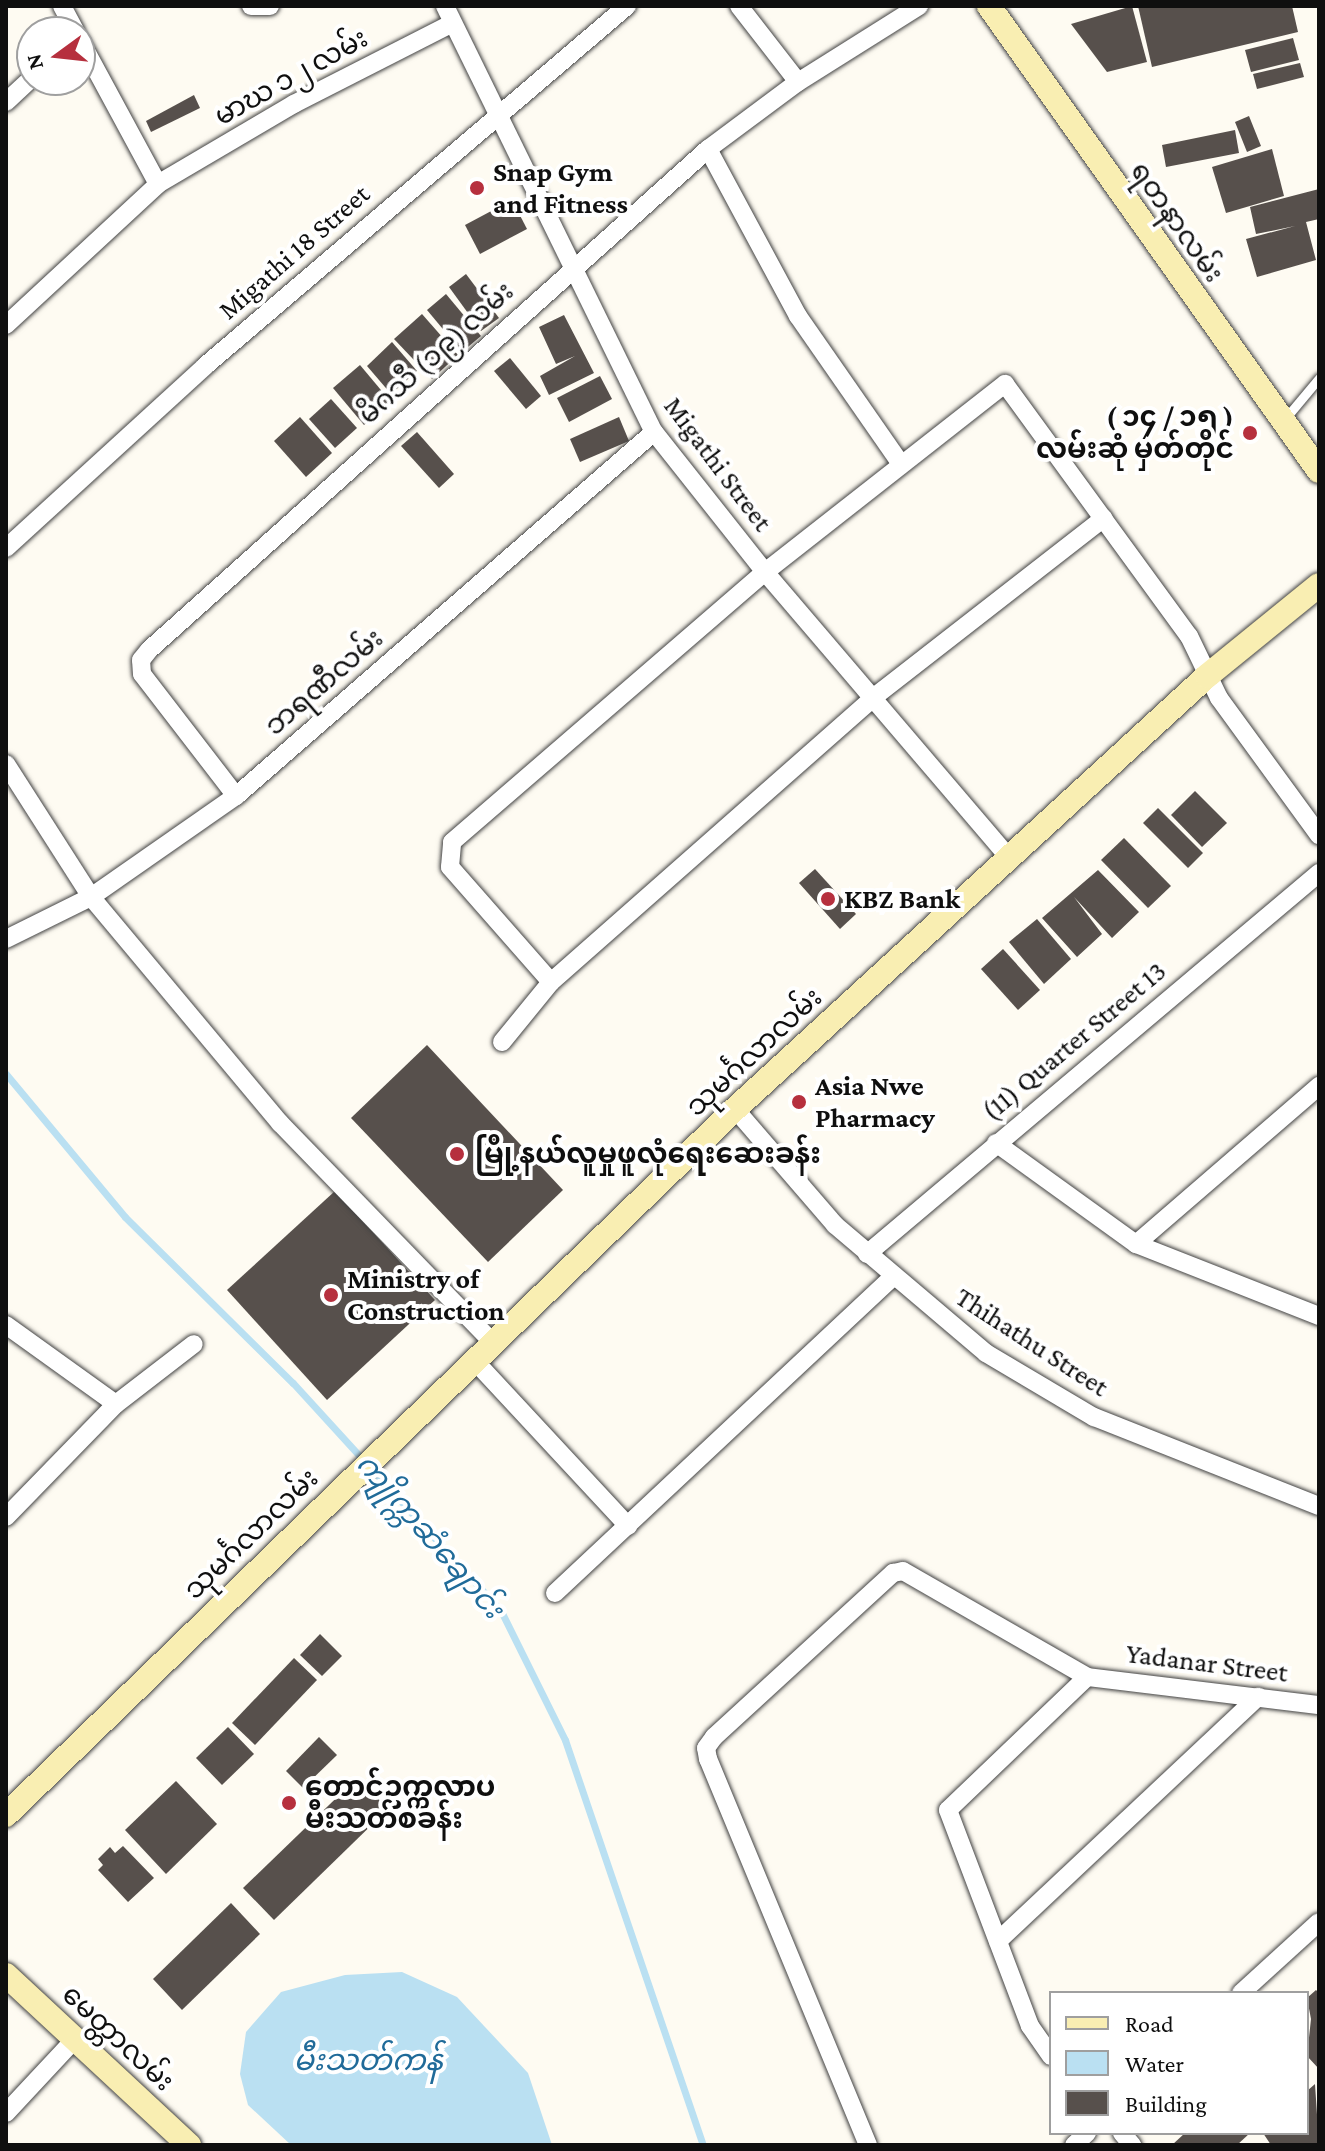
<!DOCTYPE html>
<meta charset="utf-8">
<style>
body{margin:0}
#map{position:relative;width:1325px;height:2151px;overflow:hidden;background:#fefbf2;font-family:"Crimson Pro","Noto Sans Myanmar",serif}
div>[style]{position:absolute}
.water>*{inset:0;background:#bae0f2}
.stream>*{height:7px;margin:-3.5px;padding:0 3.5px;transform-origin:3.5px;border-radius:3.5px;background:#bae0f2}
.building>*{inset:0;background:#57504c}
.roads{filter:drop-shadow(0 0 2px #424242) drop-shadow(0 0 2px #424242)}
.lane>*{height:9px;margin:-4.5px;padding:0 4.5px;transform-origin:4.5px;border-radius:4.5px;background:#fff}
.street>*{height:18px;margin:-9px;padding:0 9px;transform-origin:9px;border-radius:9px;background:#fff}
.secondary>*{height:24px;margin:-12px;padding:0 12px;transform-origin:12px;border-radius:12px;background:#f9eeb2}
.dots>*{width:22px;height:22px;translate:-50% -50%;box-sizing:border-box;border:4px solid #fff;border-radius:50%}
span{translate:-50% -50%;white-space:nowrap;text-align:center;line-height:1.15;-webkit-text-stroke:8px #fff;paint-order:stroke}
.street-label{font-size:28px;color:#0f0f0f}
.poi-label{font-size:28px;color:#0f0f0f;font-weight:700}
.left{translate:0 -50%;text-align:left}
.right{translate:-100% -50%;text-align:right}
.water-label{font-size:30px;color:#206b99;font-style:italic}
.frame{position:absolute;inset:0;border:8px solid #0f0f0f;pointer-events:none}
.legend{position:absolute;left:1049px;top:1991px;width:260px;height:144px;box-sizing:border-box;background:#fff;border:2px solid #9f9f9f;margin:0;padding:10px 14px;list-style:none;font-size:24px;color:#0f0f0f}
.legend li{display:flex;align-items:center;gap:16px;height:40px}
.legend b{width:40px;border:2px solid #9f9f9f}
.north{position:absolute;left:16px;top:16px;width:80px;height:80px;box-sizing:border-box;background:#fff;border:2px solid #9f9f9f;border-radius:50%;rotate:255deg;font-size:22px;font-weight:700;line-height:32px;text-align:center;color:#0f0f0f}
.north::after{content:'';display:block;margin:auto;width:28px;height:36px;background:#b6303e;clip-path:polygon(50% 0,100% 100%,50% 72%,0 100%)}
</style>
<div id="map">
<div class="water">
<div style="clip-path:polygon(402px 1972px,457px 1997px,528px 2073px,552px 2145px,291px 2145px,248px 2105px,240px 2074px,246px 2032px,281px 1992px,345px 1975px)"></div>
</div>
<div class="stream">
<div style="left:6px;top:1074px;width:186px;rotate:50.2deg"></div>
<div style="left:125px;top:1217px;width:236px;rotate:44.7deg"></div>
<div style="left:293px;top:1383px;width:309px;rotate:47.6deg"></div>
<div style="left:501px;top:1611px;width:144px;rotate:63.6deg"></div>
<div style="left:565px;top:1740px;width:428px;rotate:71.2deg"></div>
</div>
<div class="building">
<div style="clip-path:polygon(1132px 6px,1147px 62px,1107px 72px,1071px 24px)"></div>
<div style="clip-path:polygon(1138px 6px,1292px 6px,1298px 32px,1152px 67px)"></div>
<div style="clip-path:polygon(1293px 38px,1299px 60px,1251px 72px,1245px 50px)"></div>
<div style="clip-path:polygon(1300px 63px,1304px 77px,1257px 89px,1253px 74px)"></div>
<div style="clip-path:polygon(194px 95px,200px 108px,151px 132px,146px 121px)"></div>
<div style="clip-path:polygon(1249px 116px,1261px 146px,1247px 152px,1235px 122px)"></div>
<div style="clip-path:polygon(1235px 130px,1239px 153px,1166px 167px,1162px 145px)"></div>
<div style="clip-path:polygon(1272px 149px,1284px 196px,1226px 213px,1212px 167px)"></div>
<div style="clip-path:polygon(1319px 189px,1319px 219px,1306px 222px,1316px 260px,1257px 277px,1246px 239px,1295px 226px,1256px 234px,1250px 207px)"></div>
<div style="clip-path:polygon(512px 200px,527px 229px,480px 254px,465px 225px)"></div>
<div style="clip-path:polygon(466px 274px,499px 318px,481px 331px,449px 287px)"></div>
<div style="clip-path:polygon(446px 294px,481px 336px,462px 352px,427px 310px)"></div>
<div style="clip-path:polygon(422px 314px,458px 355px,432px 379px,394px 339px)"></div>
<div style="clip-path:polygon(564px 315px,594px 373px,549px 395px,540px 376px,575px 356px,556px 364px,539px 327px)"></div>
<div style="clip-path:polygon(392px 342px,417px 371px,391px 394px,367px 366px)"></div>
<div style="clip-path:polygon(510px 358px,541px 396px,526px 409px,494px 371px)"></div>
<div style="clip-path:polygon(360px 365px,391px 402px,364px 425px,333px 388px)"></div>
<div style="clip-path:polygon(600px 376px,612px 399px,569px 422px,557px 398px)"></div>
<div style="clip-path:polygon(331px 399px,357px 428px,335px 448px,309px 419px)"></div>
<div style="clip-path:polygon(300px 417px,332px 453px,306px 477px,274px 441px)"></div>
<div style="clip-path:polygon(619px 417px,629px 441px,580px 462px,570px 439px)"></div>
<div style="clip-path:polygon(417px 432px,454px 474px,439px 488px,401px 446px)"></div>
<div style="clip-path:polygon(1195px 791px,1227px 823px,1202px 847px,1171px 815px)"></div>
<div style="clip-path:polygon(1158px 808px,1203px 853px,1188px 868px,1143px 823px)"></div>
<div style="clip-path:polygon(1124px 838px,1171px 886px,1148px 908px,1101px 860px)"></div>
<div style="clip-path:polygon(815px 869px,856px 914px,840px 929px,799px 883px)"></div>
<div style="clip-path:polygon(1098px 870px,1139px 912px,1112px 938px,1074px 897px,1102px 934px,1077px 957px,1042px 918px)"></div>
<div style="clip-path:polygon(1037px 919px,1071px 959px,1044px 984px,1009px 942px)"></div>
<div style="clip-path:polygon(1003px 949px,1040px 990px,1018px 1010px,981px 969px)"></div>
<div style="clip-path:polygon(427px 1045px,563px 1190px,488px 1262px,351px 1118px)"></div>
<div style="clip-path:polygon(335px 1191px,435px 1300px,327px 1400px,227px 1290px)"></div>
<div style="clip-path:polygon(320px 1634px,342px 1656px,322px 1676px,300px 1655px)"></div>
<div style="clip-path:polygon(294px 1658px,317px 1680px,255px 1745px,232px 1723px)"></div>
<div style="clip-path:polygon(228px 1727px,254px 1754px,222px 1785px,196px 1758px)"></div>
<div style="clip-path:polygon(319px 1737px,337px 1755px,303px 1788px,286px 1771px)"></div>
<div style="clip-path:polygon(358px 1777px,388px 1809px,274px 1920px,243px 1888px)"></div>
<div style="clip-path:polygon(176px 1781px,217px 1824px,166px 1874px,125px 1830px)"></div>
<div style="clip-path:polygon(123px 1846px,154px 1878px,128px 1902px,98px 1870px,103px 1865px,98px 1859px,110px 1847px,115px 1853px)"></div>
<div style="clip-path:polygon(231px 1903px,260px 1934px,182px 2010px,153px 1979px)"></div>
<div style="clip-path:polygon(1316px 1990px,1319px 1993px,1319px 2069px,1307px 2056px,1311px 2019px,1307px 1998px)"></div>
<div style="clip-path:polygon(1315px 2084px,1319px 2145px,1271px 2145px,1263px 2133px,1307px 2133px,1307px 2091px)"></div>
<div style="clip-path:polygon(1185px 2133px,1250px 2133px,1237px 2145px,1172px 2145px)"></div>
</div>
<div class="roads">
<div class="lane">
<div style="left:1284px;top:420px;width:55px;rotate:-50.2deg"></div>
</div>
<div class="street">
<div style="left:62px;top:6px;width:30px;rotate:62deg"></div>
<div style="left:251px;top:6px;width:19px"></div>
<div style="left:445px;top:6px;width:475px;rotate:63.9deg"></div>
<div style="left:654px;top:432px;width:179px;rotate:51.6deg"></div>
<div style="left:765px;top:572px;width:376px;rotate:49.5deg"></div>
<div style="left:739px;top:6px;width:96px;rotate:52.2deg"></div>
<div style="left:80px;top:40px;width:164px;rotate:61.6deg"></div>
<div style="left:6px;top:102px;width:35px;rotate:-43deg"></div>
<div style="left:708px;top:149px;width:190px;rotate:61.7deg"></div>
<div style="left:798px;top:316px;width:180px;rotate:55.2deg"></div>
<div style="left:6px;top:325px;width:207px;rotate:-42.8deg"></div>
<div style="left:158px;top:184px;width:158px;rotate:-30.5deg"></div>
<div style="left:294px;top:104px;width:178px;rotate:-27deg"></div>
<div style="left:6px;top:548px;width:270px;rotate:-42.4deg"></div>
<div style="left:205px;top:366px;width:555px;rotate:-40.47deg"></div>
<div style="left:6px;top:764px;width:158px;rotate:57.4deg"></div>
<div style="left:91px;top:897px;width:295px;rotate:50.1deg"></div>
<div style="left:280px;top:1123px;width:303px;rotate:45.9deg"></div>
<div style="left:236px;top:796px;width:154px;rotate:-127.6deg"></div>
<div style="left:142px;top:674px;width:14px;rotate:-94deg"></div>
<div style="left:141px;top:660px;width:13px;rotate:-51deg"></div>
<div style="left:149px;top:650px;width:751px;rotate:-41.87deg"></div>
<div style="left:708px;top:149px;width:112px;rotate:-36.7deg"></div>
<div style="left:798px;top:82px;width:143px;rotate:-32.1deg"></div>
<div style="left:6px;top:939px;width:95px;rotate:-26.3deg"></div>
<div style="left:91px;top:897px;width:177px;rotate:-34.9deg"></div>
<div style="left:236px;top:796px;width:554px;rotate:-41.05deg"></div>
<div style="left:551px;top:982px;width:153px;rotate:-131.3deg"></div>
<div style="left:450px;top:867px;width:25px;rotate:-85deg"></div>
<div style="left:452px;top:842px;width:413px;rotate:-40.8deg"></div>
<div style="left:765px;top:572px;width:305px;rotate:-38.1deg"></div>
<div style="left:1005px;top:384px;width:312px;rotate:53.9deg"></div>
<div style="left:1189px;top:636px;width:69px;rotate:64.2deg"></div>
<div style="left:1219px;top:698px;width:170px;rotate:53.9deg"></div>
<div style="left:502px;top:1042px;width:77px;rotate:-50.8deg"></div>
<div style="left:551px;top:982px;width:431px;rotate:-41.4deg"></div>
<div style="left:874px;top:697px;width:291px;rotate:-37.9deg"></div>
<div style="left:735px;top:1109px;width:153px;rotate:49.2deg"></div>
<div style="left:835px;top:1225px;width:198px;rotate:40.3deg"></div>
<div style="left:986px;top:1353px;width:126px;rotate:30.7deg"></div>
<div style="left:1094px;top:1417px;width:242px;rotate:21.6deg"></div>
<div style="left:996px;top:1143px;width:173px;rotate:35.8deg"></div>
<div style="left:1136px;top:1244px;width:197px;rotate:21.5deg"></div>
<div style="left:1136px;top:1244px;width:242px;rotate:-40.8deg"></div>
<div style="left:867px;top:1254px;width:591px;rotate:-40.13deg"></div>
<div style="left:6px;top:1325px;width:135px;rotate:35.7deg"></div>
<div style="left:473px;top:1359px;width:228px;rotate:47.1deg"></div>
<div style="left:6px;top:1517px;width:158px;rotate:-45.8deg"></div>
<div style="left:116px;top:1404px;width:98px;rotate:-37.6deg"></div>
<div style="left:555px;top:1593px;width:463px;rotate:-43.1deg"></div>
<div style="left:998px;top:1941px;width:357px;rotate:-43.2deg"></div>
<div style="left:1241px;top:1993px;width:105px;rotate:-42.3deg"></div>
<div style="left:1051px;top:2056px;width:37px;rotate:-125deg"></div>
<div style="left:1030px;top:2026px;width:231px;rotate:-110.8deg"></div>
<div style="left:948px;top:1810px;width:192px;rotate:-43.7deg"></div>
<div style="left:6px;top:2113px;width:101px;rotate:-47deg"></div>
<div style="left:1122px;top:2133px;width:16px;rotate:50deg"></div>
<div style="left:868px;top:2145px;width:418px;rotate:-112.5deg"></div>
<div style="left:708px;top:1759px;width:11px;rotate:-100deg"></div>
<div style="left:706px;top:1748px;width:14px;rotate:-54deg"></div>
<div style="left:714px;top:1737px;width:243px;rotate:-42.5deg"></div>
<div style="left:893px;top:1573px;width:10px;rotate:-11deg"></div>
<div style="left:903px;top:1571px;width:212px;rotate:29.9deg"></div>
<div style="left:1087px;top:1677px;width:234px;rotate:6.9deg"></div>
<div style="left:1074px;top:2145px;width:18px;rotate:-43deg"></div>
</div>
<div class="secondary">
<div style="left:989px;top:6px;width:570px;rotate:54.64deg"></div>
<div style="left:6px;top:1815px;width:1015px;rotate:-44.08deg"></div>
<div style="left:735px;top:1109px;width:641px;rotate:-42.53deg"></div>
<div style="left:1207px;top:676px;width:144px;rotate:-39.1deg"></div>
<div style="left:6px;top:1975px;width:250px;rotate:42.9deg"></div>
</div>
</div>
<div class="dots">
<div style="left:477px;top:188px;background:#b6303e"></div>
<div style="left:1250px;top:433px;background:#b6303e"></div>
<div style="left:828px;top:899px;background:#b6303e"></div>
<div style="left:799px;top:1102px;background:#b6303e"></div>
<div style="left:457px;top:1154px;background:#b6303e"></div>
<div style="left:331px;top:1295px;background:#b6303e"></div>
<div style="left:289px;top:1803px;background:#b6303e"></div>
</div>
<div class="street-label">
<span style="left:291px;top:77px;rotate:-29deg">မာဃ ၁၂ လမ်း</span>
<span style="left:1177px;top:222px;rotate:55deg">ရတနာလမ်း</span>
<span style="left:294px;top:252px;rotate:-41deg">Migathi 18 Street</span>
<span style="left:436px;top:353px;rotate:-42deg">မိဂသီ (၁၉) လမ်း</span>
<span style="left:718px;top:464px;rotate:53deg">Migathi Street</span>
<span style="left:324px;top:682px;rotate:-41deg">ဘရဏီလမ်း</span>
<span style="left:1074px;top:1041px;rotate:-40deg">(11) Quarter Street 13</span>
<span style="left:754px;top:1052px;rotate:-43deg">သုမင်္ဂလာလမ်း</span>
<span style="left:1032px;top:1342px;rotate:33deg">Thihathu Street</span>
<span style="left:251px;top:1534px;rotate:-44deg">သုမင်္ဂလာလမ်း</span>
<span style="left:1207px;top:1663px;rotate:7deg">Yadanar Street</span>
<span style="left:118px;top:2038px;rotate:43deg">မေတ္တာလမ်း</span>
</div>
<div class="poi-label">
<span class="left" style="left:493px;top:188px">Snap Gym<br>and Fitness</span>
<span class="right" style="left:1234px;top:433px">( ၁၄ / ၁၅ )<br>လမ်းဆုံ မှတ်တိုင်</span>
<span class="left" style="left:844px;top:899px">KBZ Bank</span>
<span class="left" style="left:815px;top:1102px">Asia Nwe<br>Pharmacy</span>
<span class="left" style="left:475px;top:1154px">မြို့နယ်လူမှုဖူလုံရေးဆေးခန်း</span>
<span class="left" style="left:347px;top:1295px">Ministry of<br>Construction</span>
<span class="left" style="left:305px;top:1803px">တောင်ဥက္ကလာပ<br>မီးသတ်စခန်း</span>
</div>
<div class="water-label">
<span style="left:430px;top:1536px;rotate:49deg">ကျိုက္ကဆံချောင်း</span>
<span style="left:368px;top:2060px">မီးသတ်ကန်</span>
</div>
<div class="frame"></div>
<ul class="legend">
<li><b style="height:10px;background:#f9eeb2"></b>Road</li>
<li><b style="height:22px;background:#bae0f2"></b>Water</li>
<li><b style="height:22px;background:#57504c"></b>Building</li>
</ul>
<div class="north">N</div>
</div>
